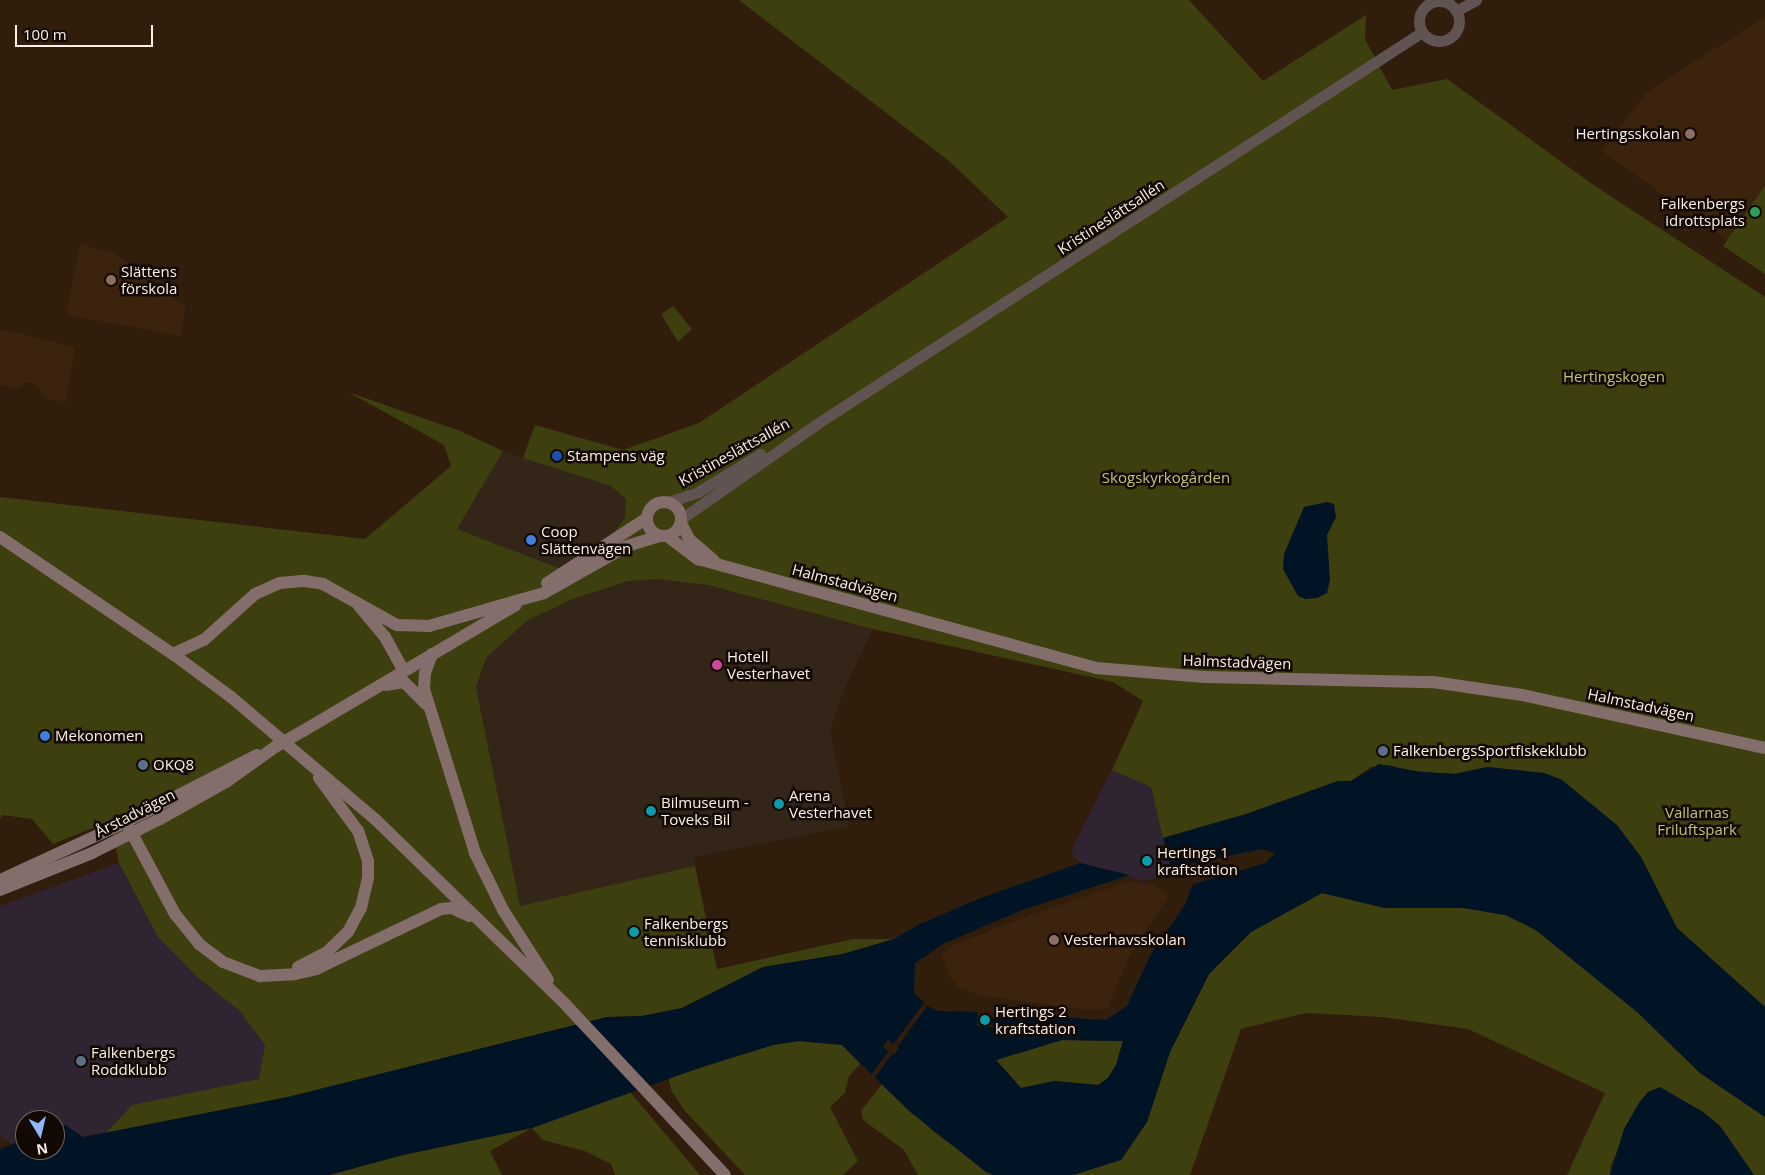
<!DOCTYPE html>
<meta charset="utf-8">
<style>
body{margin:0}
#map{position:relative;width:1765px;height:1175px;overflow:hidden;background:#301d0c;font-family:"Open Sans",sans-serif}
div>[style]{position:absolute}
.commercial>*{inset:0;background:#332619}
.industrial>*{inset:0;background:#302432}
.built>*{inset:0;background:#3c230d}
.green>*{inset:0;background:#3d3f0f}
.water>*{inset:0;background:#011426}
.pier>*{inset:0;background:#301d0c}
.tertiary>*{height:11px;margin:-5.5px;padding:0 5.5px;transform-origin:5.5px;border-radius:5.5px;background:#615351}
.tertiary>.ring{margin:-5.5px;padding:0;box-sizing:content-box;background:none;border:11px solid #615351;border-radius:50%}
.secondary>*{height:12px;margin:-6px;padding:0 6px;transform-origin:6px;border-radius:6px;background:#846e6c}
.secondary>.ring{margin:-6px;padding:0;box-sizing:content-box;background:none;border:12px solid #846e6c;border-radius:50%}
.secondary-bridge>*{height:12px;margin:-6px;padding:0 6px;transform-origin:6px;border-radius:6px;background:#846e6c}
.dots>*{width:14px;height:14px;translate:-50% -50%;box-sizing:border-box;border:2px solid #120904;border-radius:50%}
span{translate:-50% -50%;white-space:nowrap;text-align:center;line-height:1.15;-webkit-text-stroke:5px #120904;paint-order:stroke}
.poi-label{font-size:15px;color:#fef0e6}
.right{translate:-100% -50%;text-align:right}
.left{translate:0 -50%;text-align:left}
.street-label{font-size:15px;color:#fef0e6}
.park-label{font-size:15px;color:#c0c572}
.north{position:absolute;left:15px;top:1110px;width:50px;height:50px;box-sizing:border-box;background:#120904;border:1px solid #70655e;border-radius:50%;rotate:171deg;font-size:14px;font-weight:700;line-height:20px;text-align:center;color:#fef0e6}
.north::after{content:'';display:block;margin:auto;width:18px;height:22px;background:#93b7fd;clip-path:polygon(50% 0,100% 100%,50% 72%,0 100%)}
.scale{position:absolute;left:15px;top:25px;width:138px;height:22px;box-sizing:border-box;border:2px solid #fef0e6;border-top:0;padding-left:6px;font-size:15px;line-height:18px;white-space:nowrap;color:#fef0e6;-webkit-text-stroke:4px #120904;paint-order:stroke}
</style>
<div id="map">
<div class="commercial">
<div style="clip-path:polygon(503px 451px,611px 486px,627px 499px,625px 518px,615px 531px,561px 569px,456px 529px)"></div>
<div style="clip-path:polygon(655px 579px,708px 585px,873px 629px,844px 690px,830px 730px,849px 826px,694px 857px,695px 866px,520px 907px,476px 687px,486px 658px,528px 620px,573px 599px,628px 581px)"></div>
</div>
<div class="industrial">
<div style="clip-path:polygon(1112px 770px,1151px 787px,1172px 874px,1143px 881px,1080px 863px,1071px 852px)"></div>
<div style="clip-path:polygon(119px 863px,158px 937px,197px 977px,240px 1011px,265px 1045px,259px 1079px,132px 1105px,106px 1133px,83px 1137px,66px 1125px,55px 1129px,55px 1120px,25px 1120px,25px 1139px,12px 1144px,0 1136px,0 906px)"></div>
</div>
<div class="built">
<div style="clip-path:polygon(1765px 17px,1765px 185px,1727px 240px,1602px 151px,1647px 92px)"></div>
<div style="clip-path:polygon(80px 244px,115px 253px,185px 307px,181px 336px,66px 315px)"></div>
<div style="clip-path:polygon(0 329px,75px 347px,66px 402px,47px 399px,36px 384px,27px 382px,18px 388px,0 385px)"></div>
<div style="clip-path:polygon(1131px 881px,1156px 885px,1168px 897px,1130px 955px,1107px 1009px,1086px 1010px,983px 996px,960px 988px,951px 979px,942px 957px,949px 947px,1038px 912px)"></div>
</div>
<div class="green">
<div style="clip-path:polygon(739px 0,1189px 0,1263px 81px,1366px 15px,1365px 39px,1392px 90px,1447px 79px,1595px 186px,1765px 297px,1765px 1007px,1677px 928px,1641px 857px,1562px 780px,1544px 773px,1487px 767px,1455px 774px,1401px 770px,1390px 765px,1371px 767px,1351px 781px,1338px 781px,1246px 814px,1163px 838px,1151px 787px,1112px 770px,1143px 701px,1113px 682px,873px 629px,708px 585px,655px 579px,628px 581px,573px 599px,528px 620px,486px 658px,476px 687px,520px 906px,695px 866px,717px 969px,853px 939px,894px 939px,843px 954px,763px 967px,682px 1008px,642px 1016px,607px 1017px,288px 1097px,106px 1133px,132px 1105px,259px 1079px,265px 1045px,240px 1011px,197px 977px,158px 937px,119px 863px,110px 821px,53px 844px,32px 819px,3px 815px,0 819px,0 497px,365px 539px,451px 466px,444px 445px,348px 392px,460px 431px,503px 451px,457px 529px,561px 569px,615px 531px,625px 518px,626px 499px,611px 486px,523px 458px,535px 425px,623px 450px,699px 423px,1008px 217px,949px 161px)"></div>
<div style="clip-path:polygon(1765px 185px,1765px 274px,1723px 246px)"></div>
<div style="clip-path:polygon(673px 306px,692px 329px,678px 342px,661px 314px)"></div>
<div style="clip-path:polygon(1322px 893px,1385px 908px,1464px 908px,1505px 915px,1537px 931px,1638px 1012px,1700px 1073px,1765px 1117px,1765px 1175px,1754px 1175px,1720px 1126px,1703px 1112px,1660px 1088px,1648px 1092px,1639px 1103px,1611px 1165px,1610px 1175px,1567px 1175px,1605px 1093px,1468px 1029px,1382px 1017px,1306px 1013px,1241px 1029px,1190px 1175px,1073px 1175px,1121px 1160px,1147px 1122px,1170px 1052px,1209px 974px,1251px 932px)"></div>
<div style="clip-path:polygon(1062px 1040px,1123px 1041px,1116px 1065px,1108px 1078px,1098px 1085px,1054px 1081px,1021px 1088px,996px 1060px)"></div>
<div style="clip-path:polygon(799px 1041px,842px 1045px,860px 1064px,849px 1076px,845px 1093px,830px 1107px,858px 1161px,843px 1175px,745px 1175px,685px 1111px,672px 1092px,668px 1078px,773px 1045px)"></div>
<div style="clip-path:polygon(882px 1084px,934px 1132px,993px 1175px,918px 1175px,904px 1150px,863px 1120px,861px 1111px)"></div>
<div style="clip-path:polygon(630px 1092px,700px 1175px,615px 1175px,611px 1164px,585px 1151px,543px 1140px,532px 1128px,490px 1151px,502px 1175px,329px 1175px,403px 1155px,532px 1128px)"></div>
</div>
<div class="water">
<div style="clip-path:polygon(1327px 502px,1334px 504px,1336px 517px,1327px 535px,1330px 580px,1327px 593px,1317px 598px,1305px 599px,1298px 596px,1283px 569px,1284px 554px,1304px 507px)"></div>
<div style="clip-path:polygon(evenodd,1379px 764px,1421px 772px,1455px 774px,1487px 767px,1544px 773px,1562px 780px,1617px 825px,1641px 857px,1677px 928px,1765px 1007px,1765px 1117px,1700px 1073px,1637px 1012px,1537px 931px,1521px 922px,1505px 915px,1464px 908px,1385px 908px,1322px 893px,1251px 932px,1209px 974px,1170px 1052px,1147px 1122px,1121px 1160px,1073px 1175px,993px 1175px,986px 1172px,909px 1111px,842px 1045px,799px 1041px,773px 1045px,702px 1067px,532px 1128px,403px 1155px,329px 1175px,0 1175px,0 1149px,25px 1139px,25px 1150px,55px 1150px,55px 1129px,65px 1125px,83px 1137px,288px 1097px,607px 1017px,642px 1016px,682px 1008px,763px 967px,843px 954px,894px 939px,920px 924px,981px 898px,1080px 863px,1130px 875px,1022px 910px,945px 943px,915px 963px,914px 993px,929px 1007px,938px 1011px,978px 1012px,977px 1026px,1010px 1029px,991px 1025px,992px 1018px,1001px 1019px,1002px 1014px,1106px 1020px,1127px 1006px,1152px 952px,1185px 905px,1193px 884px,1266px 863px,1275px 853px,1262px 849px,1171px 868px,1163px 838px,1246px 814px,1338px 781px,1351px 781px,1379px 764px,888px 1040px,899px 1048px,894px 1055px,883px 1047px,888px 1040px,1379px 764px,1062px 1040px,1123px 1041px,1116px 1065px,1108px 1078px,1098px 1085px,1054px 1081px,1021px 1088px,996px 1060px,1062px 1040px)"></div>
<div style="clip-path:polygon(1660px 1087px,1703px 1112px,1720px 1126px,1754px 1175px,1610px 1175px,1624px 1129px,1639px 1103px,1648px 1092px)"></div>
</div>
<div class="pier">
<div style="clip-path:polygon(924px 1003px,928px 1005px,873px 1080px,870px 1076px,890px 1049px,893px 1051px,896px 1048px,892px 1046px)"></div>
</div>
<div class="tertiary">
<div class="ring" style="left:1419px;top:1px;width:29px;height:29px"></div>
<div style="left:1456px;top:11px;width:23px;rotate:-29deg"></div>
<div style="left:668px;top:502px;width:32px;rotate:-18deg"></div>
<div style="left:698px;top:492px;width:73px;rotate:-31.5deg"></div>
<div style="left:681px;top:519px;width:164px;rotate:-35deg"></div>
<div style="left:815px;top:425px;width:723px;rotate:-32.92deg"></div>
</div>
<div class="secondary">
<div class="ring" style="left:647px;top:502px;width:22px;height:22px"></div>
<div style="left:681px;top:523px;width:18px;rotate:63deg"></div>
<div style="left:689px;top:539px;width:33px;rotate:41deg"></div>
<div style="left:667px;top:536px;width:39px;rotate:37deg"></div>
<div style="left:698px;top:559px;width:413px;rotate:15.3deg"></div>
<div style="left:1096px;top:668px;width:109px;rotate:4.7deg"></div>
<div style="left:1205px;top:677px;width:228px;rotate:1.3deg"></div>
<div style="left:1433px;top:682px;width:90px;rotate:8.3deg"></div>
<div style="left:1522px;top:695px;width:249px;rotate:12.3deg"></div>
<div style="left:0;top:537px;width:209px;rotate:34.1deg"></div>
<div style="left:173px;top:654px;width:72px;rotate:36.6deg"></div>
<div style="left:231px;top:697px;width:189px;rotate:40.3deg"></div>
<div style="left:375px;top:819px;width:265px;rotate:44.2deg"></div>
<div style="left:565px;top:1004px;width:234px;rotate:46.9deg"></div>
<div style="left:547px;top:583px;width:119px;rotate:-33deg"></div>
<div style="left:359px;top:606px;width:40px;rotate:50deg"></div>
<div style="left:385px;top:637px;width:39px;rotate:61deg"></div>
<div style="left:173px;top:654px;width:35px;rotate:-25deg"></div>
<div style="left:205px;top:639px;width:67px;rotate:-42deg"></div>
<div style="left:255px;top:594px;width:27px;rotate:-24deg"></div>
<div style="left:280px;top:583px;width:25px;rotate:-5deg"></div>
<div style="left:305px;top:581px;width:18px;rotate:9deg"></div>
<div style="left:323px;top:584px;width:85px;rotate:29deg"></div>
<div style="left:397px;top:625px;width:32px;rotate:2deg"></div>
<div style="left:429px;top:626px;width:120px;rotate:-16deg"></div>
<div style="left:544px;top:593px;width:95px;rotate:-29.5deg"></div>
<div style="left:627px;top:546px;width:34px;rotate:-17deg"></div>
<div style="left:432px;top:654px;width:20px;rotate:110deg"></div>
<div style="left:425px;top:673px;width:16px;rotate:94deg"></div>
<div style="left:424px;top:689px;width:172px;rotate:72.7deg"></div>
<div style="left:475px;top:853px;width:64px;rotate:63.8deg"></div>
<div style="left:503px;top:910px;width:83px;rotate:57.3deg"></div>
<div style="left:386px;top:685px;width:18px;rotate:-9deg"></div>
<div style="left:404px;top:682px;width:31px;rotate:45deg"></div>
<div style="left:303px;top:731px;width:247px;rotate:-30.6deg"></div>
<div style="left:126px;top:822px;width:104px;rotate:62deg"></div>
<div style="left:175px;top:914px;width:38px;rotate:51deg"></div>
<div style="left:199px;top:944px;width:30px;rotate:37deg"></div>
<div style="left:223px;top:962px;width:40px;rotate:21deg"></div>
<div style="left:260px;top:976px;width:35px;rotate:-3deg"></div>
<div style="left:295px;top:974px;width:22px;rotate:-13deg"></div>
<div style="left:316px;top:969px;width:139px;rotate:-25.6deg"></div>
<div style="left:441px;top:909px;width:11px;rotate:-5deg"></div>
<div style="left:452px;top:908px;width:19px;rotate:25deg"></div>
<div style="left:0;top:880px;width:139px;rotate:-24.7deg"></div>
<div style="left:126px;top:822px;width:147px;rotate:-27.1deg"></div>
<div style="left:0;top:890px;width:99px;rotate:-21.9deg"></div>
<div style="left:92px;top:853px;width:76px;rotate:-26.6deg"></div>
<div style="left:160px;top:819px;width:76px;rotate:-29.3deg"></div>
<div style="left:226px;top:782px;width:60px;rotate:-35.5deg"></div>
<div style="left:298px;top:967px;width:31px;rotate:-27deg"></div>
<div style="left:326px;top:953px;width:30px;rotate:-44deg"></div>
<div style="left:348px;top:932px;width:27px;rotate:-62deg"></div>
<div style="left:361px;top:908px;width:31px;rotate:-77deg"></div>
<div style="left:368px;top:878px;width:17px;rotate:-90deg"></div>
<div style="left:368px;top:861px;width:32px;rotate:-108deg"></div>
<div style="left:358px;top:831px;width:66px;rotate:-126.3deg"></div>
</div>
<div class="secondary-bridge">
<div style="left:275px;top:747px;width:32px;rotate:-30deg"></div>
</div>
<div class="dots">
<div style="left:1690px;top:134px;background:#8d6e63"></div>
<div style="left:1755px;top:212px;background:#2e9e5b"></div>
<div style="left:111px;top:280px;background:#8d6e63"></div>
<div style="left:557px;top:456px;background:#1a4fb4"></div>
<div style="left:531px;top:540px;background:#3f7fe0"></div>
<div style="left:717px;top:665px;background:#d1479c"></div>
<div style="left:45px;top:736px;background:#3f7fe0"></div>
<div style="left:1383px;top:751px;background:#5c6f8a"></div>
<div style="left:143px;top:765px;background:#5c6f8a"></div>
<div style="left:779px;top:804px;background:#0f9aa8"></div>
<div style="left:651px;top:811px;background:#0f9aa8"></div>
<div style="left:1147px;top:861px;background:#0f9aa8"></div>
<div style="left:634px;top:932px;background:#0f9aa8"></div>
<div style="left:1054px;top:940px;background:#8d6e63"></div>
<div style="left:985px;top:1020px;background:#0f9aa8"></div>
<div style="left:81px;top:1061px;background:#5c6f8a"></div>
</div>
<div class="poi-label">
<span class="right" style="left:1680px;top:134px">Hertingsskolan</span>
<span class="right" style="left:1745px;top:212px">Falkenbergs<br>idrottsplats</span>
<span class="left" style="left:121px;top:280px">Slättens<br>förskola</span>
<span class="left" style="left:567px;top:456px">Stampens väg</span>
<span class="left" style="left:541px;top:540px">Coop<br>Slättenvägen</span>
<span class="left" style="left:727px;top:665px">Hotell<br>Vesterhavet</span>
<span class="left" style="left:55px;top:736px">Mekonomen</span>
<span class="left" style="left:1393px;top:751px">FalkenbergsSportfiskeklubb</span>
<span class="left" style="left:153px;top:765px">OKQ8</span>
<span class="left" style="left:789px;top:804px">Arena<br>Vesterhavet</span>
<span class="left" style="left:661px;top:811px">Bilmuseum -<br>Toveks Bil</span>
<span class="left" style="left:1157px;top:861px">Hertings 1<br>kraftstation</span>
<span class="left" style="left:644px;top:932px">Falkenbergs<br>tennisklubb</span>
<span class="left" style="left:1064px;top:940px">Vesterhavsskolan</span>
<span class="left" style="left:995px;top:1020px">Hertings 2<br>kraftstation</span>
<span class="left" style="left:91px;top:1061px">Falkenbergs<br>Roddklubb</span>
</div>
<div class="street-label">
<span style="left:1111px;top:217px;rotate:-33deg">Kristineslättsallén</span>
<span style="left:734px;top:452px;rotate:-29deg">Kristineslättsallén</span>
<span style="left:845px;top:583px;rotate:15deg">Halmstadvägen</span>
<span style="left:1237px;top:662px;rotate:2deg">Halmstadvägen</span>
<span style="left:1641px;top:705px;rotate:12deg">Halmstadvägen</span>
<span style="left:135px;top:813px;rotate:-27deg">Årstadvägen</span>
</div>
<div class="park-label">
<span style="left:1614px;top:377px">Hertingskogen</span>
<span style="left:1166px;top:478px">Skogskyrkogården</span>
<span style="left:1697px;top:821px">Vallarnas<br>Friluftspark</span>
</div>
<div class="north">N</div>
<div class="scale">100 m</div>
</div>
